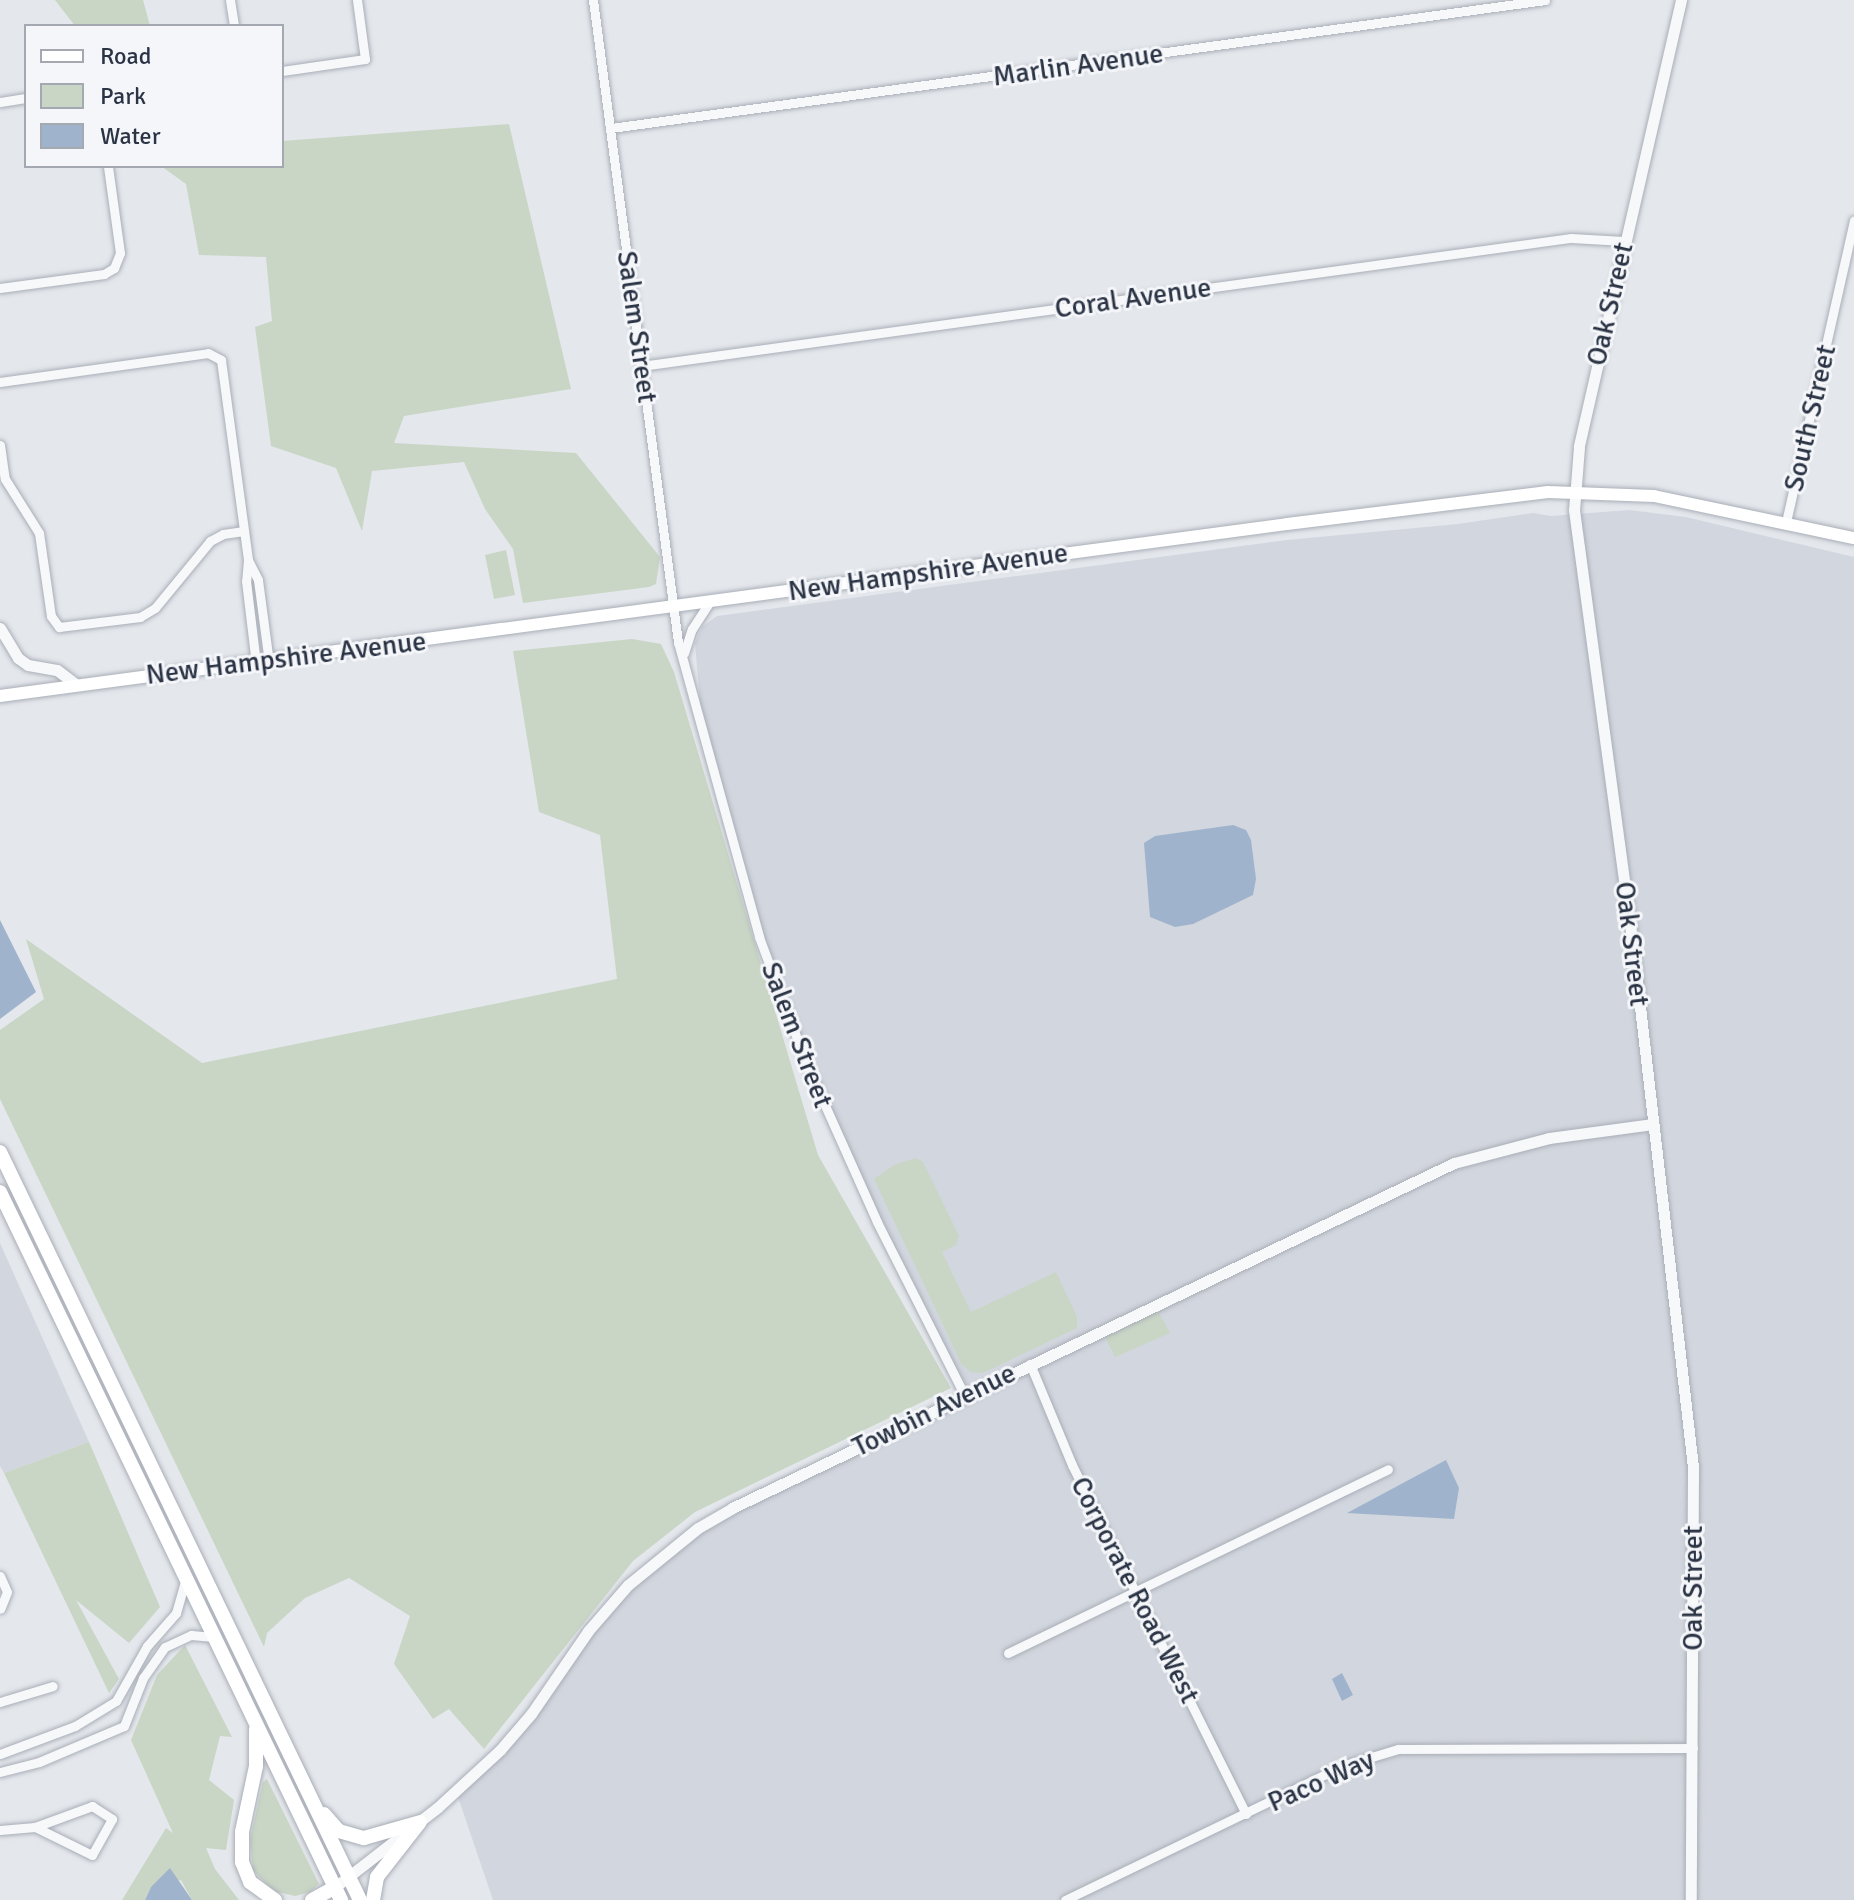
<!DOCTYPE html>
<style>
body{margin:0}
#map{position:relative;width:1854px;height:1900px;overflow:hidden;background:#e4e7ec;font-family:Signika,sans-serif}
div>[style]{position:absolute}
.built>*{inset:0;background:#d2d6de}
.green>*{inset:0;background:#c9d6c5}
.water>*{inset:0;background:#9fb4cc}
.roads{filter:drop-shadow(0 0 2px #a9aeb7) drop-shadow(0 0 2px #a9aeb7)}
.minor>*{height:9px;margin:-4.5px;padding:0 4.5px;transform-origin:4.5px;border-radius:4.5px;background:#f7f8fa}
.tertiary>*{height:11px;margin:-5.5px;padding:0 5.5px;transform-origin:5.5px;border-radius:5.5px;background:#f7f8fa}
.secondary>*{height:12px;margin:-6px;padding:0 6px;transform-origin:6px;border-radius:6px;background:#fff}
.trunk>*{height:14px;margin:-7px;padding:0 7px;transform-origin:7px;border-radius:7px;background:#fff}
span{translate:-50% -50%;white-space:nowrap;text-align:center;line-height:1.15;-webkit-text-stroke:6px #f4f6f9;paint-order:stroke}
.street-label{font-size:28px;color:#2b3445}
.legend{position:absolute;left:24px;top:24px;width:260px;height:144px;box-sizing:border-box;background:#f4f6f9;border:2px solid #a4a8b1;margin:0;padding:10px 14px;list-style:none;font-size:24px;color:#2b3445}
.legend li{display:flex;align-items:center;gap:16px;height:40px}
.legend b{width:40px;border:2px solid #a4a8b1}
</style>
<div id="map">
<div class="built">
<div style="clip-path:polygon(1629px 510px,1686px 517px,1854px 557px,1854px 1900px,493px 1900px,456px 1791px,500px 1750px,628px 1585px,698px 1528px,965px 1396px,843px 1147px,759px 937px,702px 727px,695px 643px,702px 627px,717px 616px,1287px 540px,1458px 524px,1533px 513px,1551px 516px)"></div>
<div style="clip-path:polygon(0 1243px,89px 1442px,4px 1473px,0 1466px)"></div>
</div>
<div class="green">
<div style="clip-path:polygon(55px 0,143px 0,150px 26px,75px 26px)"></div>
<div style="clip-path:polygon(509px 124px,571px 389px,404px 416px,394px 443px,576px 453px,660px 557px,656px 584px,649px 587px,523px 603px,513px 549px,485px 509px,464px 462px,372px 471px,362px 531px,336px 468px,271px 446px,255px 327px,272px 321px,266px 257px,199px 255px,186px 184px,161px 166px,282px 166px,282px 141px)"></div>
<div style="clip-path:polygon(506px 550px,515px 595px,494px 599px,485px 555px)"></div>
<div style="clip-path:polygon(632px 639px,661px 644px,674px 672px,818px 1155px,951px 1388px,695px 1512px,633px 1561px,484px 1749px,449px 1709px,433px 1719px,394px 1664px,410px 1616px,349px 1578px,305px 1598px,267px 1633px,264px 1647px,0 1099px,0 1030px,44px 999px,26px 939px,202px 1063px,617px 979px,600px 835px,539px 812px,513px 651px)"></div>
<div style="clip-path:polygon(916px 1158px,923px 1162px,959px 1236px,956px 1245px,942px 1252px,971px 1312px,1056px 1272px,1077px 1317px,1077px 1328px,983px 1373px,971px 1372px,962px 1365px,874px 1179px,894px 1165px)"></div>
<div style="clip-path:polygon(1158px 1311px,1170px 1333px,1115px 1357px,1105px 1337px)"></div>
<div style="clip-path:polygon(89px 1442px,160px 1607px,129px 1643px,76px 1600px,119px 1679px,109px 1693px,4px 1473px)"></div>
<div style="clip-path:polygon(185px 1645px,232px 1737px,220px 1736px,209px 1780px,234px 1800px,226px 1850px,206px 1848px,215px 1869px,239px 1900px,192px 1900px,181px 1880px,151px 1887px,145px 1900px,122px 1900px,166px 1828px,173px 1833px,131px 1740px,157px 1675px)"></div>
<div style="clip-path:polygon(267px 1779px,319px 1884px,310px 1892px,295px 1896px,273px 1891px,253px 1870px,250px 1839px,263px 1782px)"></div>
</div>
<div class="water">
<div style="clip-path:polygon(1233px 825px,1246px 830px,1251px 840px,1256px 879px,1253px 895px,1193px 924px,1175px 927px,1150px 917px,1144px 843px,1155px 836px)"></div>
<div style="clip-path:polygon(0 920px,36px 992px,0 1019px)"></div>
<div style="clip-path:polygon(1446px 1460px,1459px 1488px,1454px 1519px,1347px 1513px)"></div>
<div style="clip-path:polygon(1342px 1673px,1353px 1695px,1342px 1701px,1332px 1679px)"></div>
<div style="clip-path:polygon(170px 1868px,192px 1900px,145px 1900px,151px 1887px)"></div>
</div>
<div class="roads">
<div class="minor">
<div style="left:230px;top:0;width:26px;rotate:81deg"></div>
<div style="left:593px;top:0;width:648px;rotate:82.46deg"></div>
<div style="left:678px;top:642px;width:306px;rotate:74.6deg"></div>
<div style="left:759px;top:937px;width:134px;rotate:69.5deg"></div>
<div style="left:806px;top:1063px;width:174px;rotate:65.9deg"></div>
<div style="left:877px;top:1222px;width:195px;rotate:63.2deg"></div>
<div style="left:282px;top:71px;width:84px;rotate:-8.2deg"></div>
<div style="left:365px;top:59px;width:60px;rotate:-97.7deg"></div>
<div style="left:0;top:102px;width:26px;rotate:-9deg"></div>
<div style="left:611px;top:128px;width:943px;rotate:-7.8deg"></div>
<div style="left:0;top:288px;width:105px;rotate:-7.7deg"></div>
<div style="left:104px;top:274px;width:12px;rotate:-31deg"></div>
<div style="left:114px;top:268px;width:16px;rotate:-68deg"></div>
<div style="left:120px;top:253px;width:88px;rotate:-97.9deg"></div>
<div style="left:641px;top:366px;width:939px;rotate:-7.84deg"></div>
<div style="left:1571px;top:238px;width:53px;rotate:3.2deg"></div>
<div style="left:0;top:382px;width:210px;rotate:-7.9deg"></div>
<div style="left:208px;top:353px;width:15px;rotate:28deg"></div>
<div style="left:221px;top:360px;width:202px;rotate:82.3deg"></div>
<div style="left:248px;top:560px;width:21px;rotate:95deg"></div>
<div style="left:246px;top:581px;width:84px;rotate:83.1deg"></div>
<div style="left:0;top:445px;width:34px;rotate:82deg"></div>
<div style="left:5px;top:479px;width:64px;rotate:57.8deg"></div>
<div style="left:39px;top:533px;width:84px;rotate:81.8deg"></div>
<div style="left:51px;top:616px;width:14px;rotate:54deg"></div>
<div style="left:59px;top:627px;width:82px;rotate:-7deg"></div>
<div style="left:140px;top:617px;width:17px;rotate:-31deg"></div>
<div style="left:155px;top:608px;width:87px;rotate:-50.6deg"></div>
<div style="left:210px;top:541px;width:15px;rotate:-28deg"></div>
<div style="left:223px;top:534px;width:21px;rotate:-8deg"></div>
<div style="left:1786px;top:522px;width:309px;rotate:-77.3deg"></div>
<div style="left:248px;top:560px;width:22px;rotate:63deg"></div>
<div style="left:258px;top:580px;width:83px;rotate:82.4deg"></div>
<div style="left:684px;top:653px;width:25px;rotate:-72deg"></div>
<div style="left:692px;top:629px;width:33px;rotate:-57deg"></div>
<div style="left:1030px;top:1364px;width:109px;rotate:67.4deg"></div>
<div style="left:1072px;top:1465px;width:390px;rotate:63.5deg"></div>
<div style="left:0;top:1576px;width:17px;rotate:66deg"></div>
<div style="left:7px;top:1592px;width:18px;rotate:112deg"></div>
<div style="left:1008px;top:1653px;width:422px;rotate:-25.8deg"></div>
<div style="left:0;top:1702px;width:55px;rotate:-16.8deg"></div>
<div style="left:0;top:1754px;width:80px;rotate:-20.5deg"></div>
<div style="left:75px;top:1726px;width:48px;rotate:-31.4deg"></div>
<div style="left:116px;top:1701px;width:63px;rotate:-60.6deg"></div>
<div style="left:147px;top:1646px;width:44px;rotate:-48.7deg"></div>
<div style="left:176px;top:1613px;width:35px;rotate:-74deg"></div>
<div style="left:0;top:1772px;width:40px;rotate:-14.4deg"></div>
<div style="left:39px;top:1762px;width:92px;rotate:-23deg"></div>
<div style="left:124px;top:1726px;width:52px;rotate:-68.4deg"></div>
<div style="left:143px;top:1678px;width:38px;rotate:-55deg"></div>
<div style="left:165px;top:1647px;width:29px;rotate:-25deg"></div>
<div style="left:191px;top:1635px;width:23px;rotate:5deg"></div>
<div style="left:0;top:1830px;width:35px;rotate:-5deg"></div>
<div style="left:35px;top:1827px;width:61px;rotate:-20.2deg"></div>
<div style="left:92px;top:1806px;width:24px;rotate:33deg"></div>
<div style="left:112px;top:1819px;width:41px;rotate:119.1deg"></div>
<div style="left:92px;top:1855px;width:64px;rotate:-153.8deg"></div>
<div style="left:1065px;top:1900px;width:308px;rotate:-25.8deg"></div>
<div style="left:1342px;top:1766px;width:59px;rotate:-16.9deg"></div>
<div style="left:1398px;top:1749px;width:295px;rotate:-0.2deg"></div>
</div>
<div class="tertiary">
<div style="left:1681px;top:0;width:458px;rotate:102.9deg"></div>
<div style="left:1579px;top:447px;width:63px;rotate:94.5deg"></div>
<div style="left:1574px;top:510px;width:440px;rotate:82.3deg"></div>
<div style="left:1633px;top:946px;width:524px;rotate:83.43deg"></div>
<div style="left:1693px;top:1467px;width:433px;rotate:90.3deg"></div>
<div style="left:0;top:628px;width:35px;rotate:59deg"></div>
<div style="left:18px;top:658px;width:12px;rotate:35deg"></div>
<div style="left:28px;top:665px;width:29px;rotate:10deg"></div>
<div style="left:57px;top:670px;width:25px;rotate:37deg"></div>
<div style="left:335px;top:1887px;width:129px;rotate:-37.8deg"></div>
<div style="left:437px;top:1808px;width:86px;rotate:-42.6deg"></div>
<div style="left:500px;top:1750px;width:48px;rotate:-49.3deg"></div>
<div style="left:531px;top:1714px;width:101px;rotate:-55.5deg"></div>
<div style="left:588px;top:1631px;width:61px;rotate:-49deg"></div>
<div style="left:628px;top:1585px;width:90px;rotate:-39.2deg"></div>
<div style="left:698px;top:1528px;width:39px;rotate:-30deg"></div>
<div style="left:732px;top:1508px;width:800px;rotate:-25.54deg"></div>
<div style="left:1454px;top:1163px;width:98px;rotate:-14.7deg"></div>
<div style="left:1549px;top:1138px;width:105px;rotate:-7.7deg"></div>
</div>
<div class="secondary">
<div style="left:0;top:696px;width:1298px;rotate:-7.61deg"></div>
<div style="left:1287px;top:524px;width:263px;rotate:-7deg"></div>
<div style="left:1548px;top:492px;width:106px;rotate:2.2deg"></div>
<div style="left:1654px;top:496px;width:204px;rotate:11.9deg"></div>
</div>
<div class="trunk">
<div style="left:0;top:1152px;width:830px;rotate:64.3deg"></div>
<div style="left:0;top:1192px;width:786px;rotate:64.28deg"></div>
<div style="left:256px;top:1729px;width:37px;rotate:90deg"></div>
<div style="left:256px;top:1766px;width:67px;rotate:102deg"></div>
<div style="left:242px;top:1832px;width:30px;rotate:90deg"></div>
<div style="left:242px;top:1862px;width:22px;rotate:68deg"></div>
<div style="left:250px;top:1882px;width:31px;rotate:36deg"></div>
<div style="left:324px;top:1814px;width:23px;rotate:49deg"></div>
<div style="left:339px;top:1831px;width:26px;rotate:16deg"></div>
<div style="left:364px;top:1838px;width:58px;rotate:-15.9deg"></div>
<div style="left:312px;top:1900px;width:26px;rotate:-29deg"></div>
<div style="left:373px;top:1900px;width:23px;rotate:-80deg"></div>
<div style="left:377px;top:1877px;width:68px;rotate:-52.1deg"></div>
</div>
</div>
<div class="street-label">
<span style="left:1078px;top:65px;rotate:-8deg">Marlin Avenue</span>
<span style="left:1133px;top:298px;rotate:-8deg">Coral Avenue</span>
<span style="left:1610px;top:304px;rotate:-77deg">Oak Street</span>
<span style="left:637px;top:327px;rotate:82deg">Salem Street</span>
<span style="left:1810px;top:418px;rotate:-77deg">South Street</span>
<span style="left:928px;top:572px;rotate:-8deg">New Hampshire Avenue</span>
<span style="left:286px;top:658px;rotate:-7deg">New Hampshire Avenue</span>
<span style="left:1632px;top:944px;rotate:83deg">Oak Street</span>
<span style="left:797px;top:1035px;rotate:69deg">Salem Street</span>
<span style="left:934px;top:1410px;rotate:-26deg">Towbin Avenue</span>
<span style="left:1693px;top:1588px;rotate:-90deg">Oak Street</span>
<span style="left:1135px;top:1590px;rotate:63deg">Corporate Road West</span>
<span style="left:1321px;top:1781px;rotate:-24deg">Paco Way</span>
</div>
<ul class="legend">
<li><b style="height:10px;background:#fff"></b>Road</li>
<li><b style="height:22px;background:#c9d6c5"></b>Park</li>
<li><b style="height:22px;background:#9fb4cc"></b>Water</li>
</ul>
</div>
